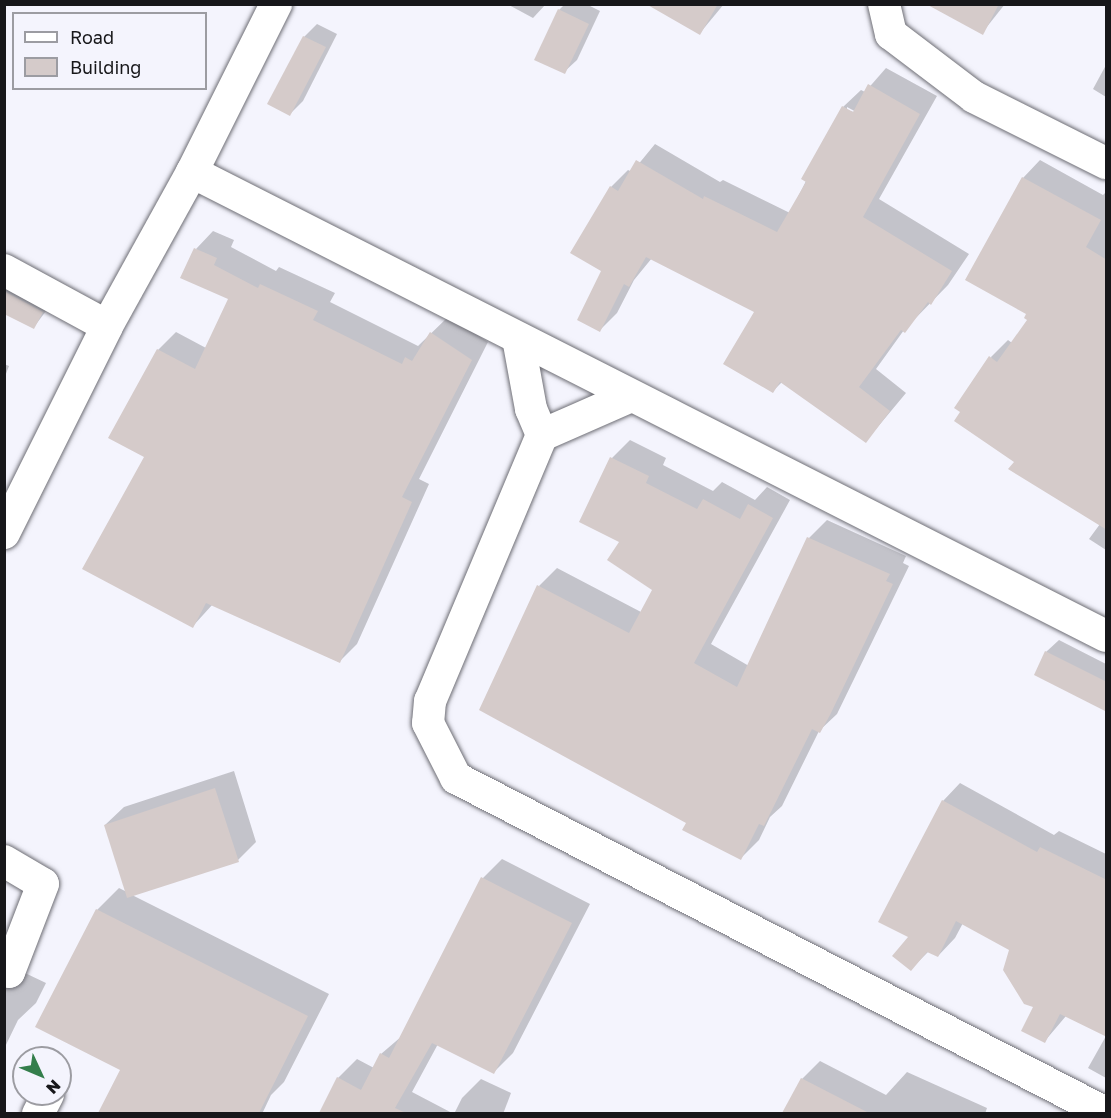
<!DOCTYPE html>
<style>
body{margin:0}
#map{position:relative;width:1111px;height:1118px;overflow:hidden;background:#f4f4fd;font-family:"Golos Text",sans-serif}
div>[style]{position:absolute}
.shadow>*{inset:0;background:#0003}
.building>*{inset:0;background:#d5cbca}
.roads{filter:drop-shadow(0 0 2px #6e6e75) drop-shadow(0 0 2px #6e6e75)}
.minor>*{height:32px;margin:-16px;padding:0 16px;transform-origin:16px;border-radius:16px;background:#fff}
span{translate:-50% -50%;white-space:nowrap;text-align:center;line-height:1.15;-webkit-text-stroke:4.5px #f4f4fd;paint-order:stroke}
.frame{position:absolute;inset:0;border:6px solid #17171a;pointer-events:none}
.legend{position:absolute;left:12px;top:12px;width:195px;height:78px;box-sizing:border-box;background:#f4f4fd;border:2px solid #9c9ca2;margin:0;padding:8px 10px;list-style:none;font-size:18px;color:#17171a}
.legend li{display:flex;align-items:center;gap:12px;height:30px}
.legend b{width:30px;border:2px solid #9c9ca2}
.north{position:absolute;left:12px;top:1046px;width:60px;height:60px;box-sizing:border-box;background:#f4f4fd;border:2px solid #9c9ca2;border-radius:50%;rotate:134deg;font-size:16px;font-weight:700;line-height:24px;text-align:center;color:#17171a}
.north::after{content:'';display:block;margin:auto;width:21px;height:27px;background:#347e4c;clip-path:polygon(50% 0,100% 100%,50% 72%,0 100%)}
</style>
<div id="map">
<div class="shadow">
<div style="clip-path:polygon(507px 4px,546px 4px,533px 18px)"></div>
<div style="clip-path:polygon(565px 4px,586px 4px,600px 11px,577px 60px,564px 72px,559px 10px)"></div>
<div style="clip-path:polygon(654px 4px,724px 4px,700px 33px)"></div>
<div style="clip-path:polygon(929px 4px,1005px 4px,982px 33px)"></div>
<div style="clip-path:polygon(317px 24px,337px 34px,303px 101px,290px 114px,269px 103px,304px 37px)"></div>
<div style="clip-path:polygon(1106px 65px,1106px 97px,1093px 89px)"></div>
<div style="clip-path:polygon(evenodd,886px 68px,937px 96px,879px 199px,969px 254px,948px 285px,904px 330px,876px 369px,906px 393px,866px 441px,782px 382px,773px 391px,756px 311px,652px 258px,634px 280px,617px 313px,600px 330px,611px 187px,628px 170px,632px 172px,655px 144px,720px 182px,723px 180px,790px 213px,843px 107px,861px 90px,865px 92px,886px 68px,847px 107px,860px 114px,847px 110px,847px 107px)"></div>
<div style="clip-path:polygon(1040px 160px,1103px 195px,1106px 192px,1106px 550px,1089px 539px,1100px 524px,1016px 462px,991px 357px,1008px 340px,1012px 343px,1029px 320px,1023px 178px)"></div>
<div style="clip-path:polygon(213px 231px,234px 240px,231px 247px,276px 271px,279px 267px,335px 293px,330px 302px,418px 346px,449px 316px,488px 342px,419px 479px,429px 484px,357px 644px,339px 662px,213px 604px,193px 626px,146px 456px,158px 350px,176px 332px,206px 348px,230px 298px,196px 249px)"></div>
<div style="clip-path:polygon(4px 270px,55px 299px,34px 327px,4px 312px)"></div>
<div style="clip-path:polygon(4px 364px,9px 366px,4px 379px)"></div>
<div style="clip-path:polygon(630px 440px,666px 458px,663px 465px,713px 491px,722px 482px,755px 500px,767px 487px,790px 500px,711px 644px,749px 666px,809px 538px,827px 520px,906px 556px,903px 563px,909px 566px,837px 714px,819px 731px,782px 806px,770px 817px,759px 840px,741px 858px,688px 822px,539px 586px,557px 568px,641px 612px,654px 590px,621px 541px,612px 458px)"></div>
<div style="clip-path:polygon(1059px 640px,1106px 664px,1106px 710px,1046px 652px)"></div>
<div style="clip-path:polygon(234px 771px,256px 842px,238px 860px,132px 895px,329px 994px,284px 1082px,271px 1095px,262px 1114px,99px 1114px,122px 1069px,97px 910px,119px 888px,127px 892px,105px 825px,124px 807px)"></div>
<div style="clip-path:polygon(960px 783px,1054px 835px,1059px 831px,1106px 854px,1106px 1035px,1066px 1016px,1044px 1042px,1035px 1006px,1010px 949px,963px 923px,955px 938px,938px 956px,929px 951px,911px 969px,910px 936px,943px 801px)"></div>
<div style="clip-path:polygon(502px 859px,590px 904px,513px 1053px,494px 1072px,438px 1044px,412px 1092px,454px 1114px,321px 1114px,338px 1078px,357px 1059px,374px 1068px,381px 1054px,402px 1036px,483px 878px)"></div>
<div style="clip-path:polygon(4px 963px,46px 983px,36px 1003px,18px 1020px,4px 1049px)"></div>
<div style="clip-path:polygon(1106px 1036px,1106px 1078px,1088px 1068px)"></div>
<div style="clip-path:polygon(820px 1061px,886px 1095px,907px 1072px,987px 1108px,985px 1114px,783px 1114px,802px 1079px)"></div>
<div style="clip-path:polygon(481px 1079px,511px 1093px,503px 1114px,454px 1114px,462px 1098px)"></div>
</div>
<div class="building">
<div style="clip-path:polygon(646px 4px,718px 4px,700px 35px)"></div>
<div style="clip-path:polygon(926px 4px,999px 4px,983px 35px)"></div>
<div style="clip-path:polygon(558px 9px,589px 24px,565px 74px,534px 60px)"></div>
<div style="clip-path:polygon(303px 36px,326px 47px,290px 116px,267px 104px)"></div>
<div style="clip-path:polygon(868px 84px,920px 114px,863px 217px,952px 271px,931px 305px,928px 302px,905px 333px,901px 330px,859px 387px,890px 411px,866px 443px,780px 382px,773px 393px,723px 364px,754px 312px,646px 257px,629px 287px,624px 284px,600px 332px,577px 320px,601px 271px,570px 253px,610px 186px,618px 191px,636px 160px,703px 199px,704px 196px,777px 232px,806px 182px,801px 179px,842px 106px,853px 112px)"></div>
<div style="clip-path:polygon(1022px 177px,1101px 220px,1086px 247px,1107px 260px,1107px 530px,1008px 469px,1014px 462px,954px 421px,960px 412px,954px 408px,989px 356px,997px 362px,1027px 320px,1024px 318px,1026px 314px,965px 280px)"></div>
<div style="clip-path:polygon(194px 248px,217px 258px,214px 265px,258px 288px,260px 284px,318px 311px,313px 320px,402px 364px,405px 357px,412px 361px,430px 332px,472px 360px,402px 497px,412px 502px,340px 663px,206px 603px,193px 628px,82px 569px,144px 457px,108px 438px,157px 349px,195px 369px,228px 299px,180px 278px)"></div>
<div style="clip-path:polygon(4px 291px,43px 312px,34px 329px,4px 314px)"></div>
<div style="clip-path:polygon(610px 457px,649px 476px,646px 483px,697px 509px,703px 499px,740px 519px,748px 504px,773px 518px,694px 663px,737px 687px,807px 537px,890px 574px,886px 581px,893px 584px,830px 715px,820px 733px,812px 729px,764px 826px,759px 824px,741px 860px,682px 830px,686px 823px,479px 710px,537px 585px,629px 633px,652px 590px,607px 560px,619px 542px,579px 522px)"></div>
<div style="clip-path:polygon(1045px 651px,1107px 682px,1107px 712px,1034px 675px)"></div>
<div style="clip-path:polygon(215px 788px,239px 862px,127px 898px,104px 825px)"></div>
<div style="clip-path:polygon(942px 800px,1037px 852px,1040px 847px,1107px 880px,1107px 1037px,1060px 1014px,1045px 1043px,1021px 1031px,1033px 1007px,1024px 1004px,1003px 970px,1009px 950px,956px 921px,938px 957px,927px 952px,911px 971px,892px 956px,908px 937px,878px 922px)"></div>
<div style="clip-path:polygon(481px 877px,572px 923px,494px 1074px,432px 1043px,395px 1108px,406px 1113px,319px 1113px,337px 1077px,361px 1090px,380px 1053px,389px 1058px)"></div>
<div style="clip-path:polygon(96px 909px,308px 1016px,259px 1113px,98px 1113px,120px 1070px,35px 1027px)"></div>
<div style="clip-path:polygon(801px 1078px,869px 1113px,782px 1113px)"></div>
</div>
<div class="roads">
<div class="minor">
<div style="left:884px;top:4px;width:31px;rotate:77deg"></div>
<div style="left:891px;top:34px;width:104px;rotate:37.2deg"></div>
<div style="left:974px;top:97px;width:148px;rotate:26.6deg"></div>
<div style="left:192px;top:172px;width:1025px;rotate:26.92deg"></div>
<div style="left:4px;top:270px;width:117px;rotate:28.5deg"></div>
<div style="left:518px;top:338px;width:72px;rotate:79.6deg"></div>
<div style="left:531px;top:409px;width:28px;rotate:67deg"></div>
<div style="left:631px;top:396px;width:97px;rotate:156.3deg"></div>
<div style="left:542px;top:435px;width:289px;rotate:112.8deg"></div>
<div style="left:430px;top:701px;width:22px;rotate:95deg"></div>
<div style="left:428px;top:723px;width:62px;rotate:63deg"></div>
<div style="left:456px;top:778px;width:731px;rotate:27.27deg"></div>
<div style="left:4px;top:533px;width:231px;rotate:-63.5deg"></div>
<div style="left:107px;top:326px;width:176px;rotate:-61.1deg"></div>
<div style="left:192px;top:172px;width:188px;rotate:-63.4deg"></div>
<div style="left:4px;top:861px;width:45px;rotate:30.5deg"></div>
<div style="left:43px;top:884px;width:94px;rotate:111.1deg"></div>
<div style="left:9px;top:972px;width:5px;rotate:-158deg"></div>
<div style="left:38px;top:1114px;width:22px;rotate:-63deg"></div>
</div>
</div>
<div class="frame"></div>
<ul class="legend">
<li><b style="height:8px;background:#fff"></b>Road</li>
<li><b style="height:16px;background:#d5cbca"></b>Building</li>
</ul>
<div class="north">N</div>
</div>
